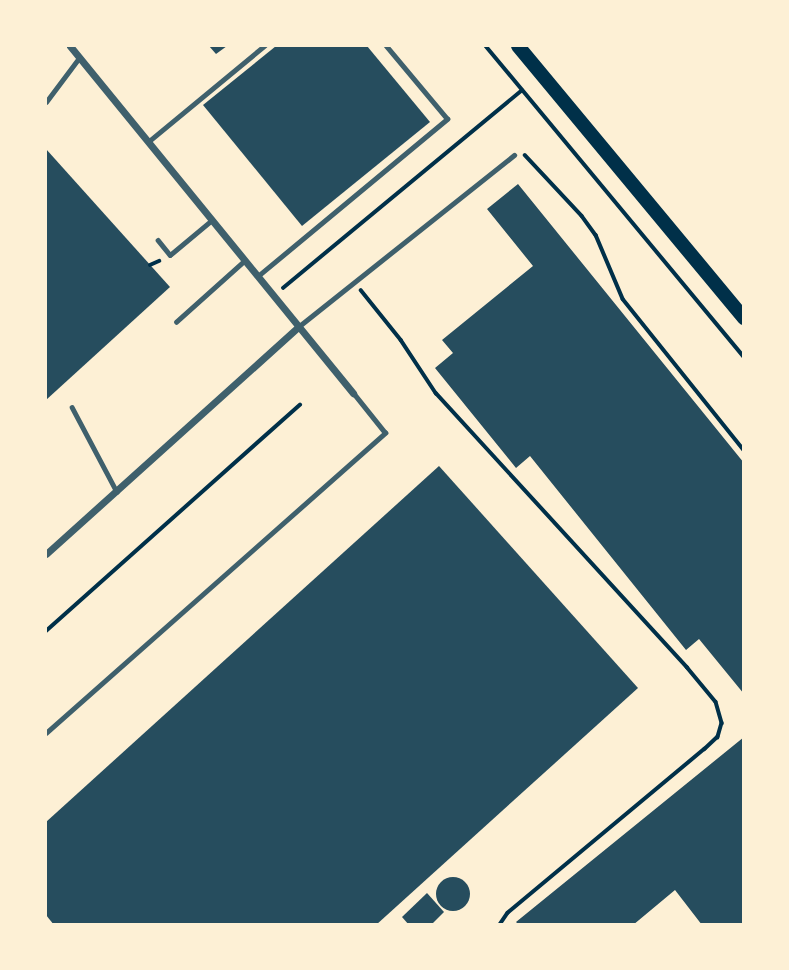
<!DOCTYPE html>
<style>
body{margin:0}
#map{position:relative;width:789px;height:970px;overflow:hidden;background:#fdf0d5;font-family:"Work Sans",sans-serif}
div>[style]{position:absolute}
.building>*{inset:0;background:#264d5e}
.round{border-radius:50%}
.path>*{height:3.5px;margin:-1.75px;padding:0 1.75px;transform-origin:1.75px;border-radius:1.75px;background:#003049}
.service>*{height:4.5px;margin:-2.25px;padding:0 2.25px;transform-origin:2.25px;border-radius:2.25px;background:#3f606c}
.minor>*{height:7px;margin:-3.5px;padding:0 3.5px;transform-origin:3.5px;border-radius:3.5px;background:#3f606c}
.primary>*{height:14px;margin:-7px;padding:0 7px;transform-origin:7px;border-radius:7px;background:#003049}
span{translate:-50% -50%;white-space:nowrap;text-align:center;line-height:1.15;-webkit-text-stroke:7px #fdf0d5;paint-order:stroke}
.frame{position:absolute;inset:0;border:47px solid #fdf0d5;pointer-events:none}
</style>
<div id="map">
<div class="building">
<div style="clip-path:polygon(209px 46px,227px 46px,216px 54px)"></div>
<div style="clip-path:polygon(276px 46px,367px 46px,430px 122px,302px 226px,203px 105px)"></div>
<div style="clip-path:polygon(46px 149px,170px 287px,46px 400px)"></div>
<div style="clip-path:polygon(518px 184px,744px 463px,744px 694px,699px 639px,686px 650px,530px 456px,516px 468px,435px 368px,453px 353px,442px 340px,533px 266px,487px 209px)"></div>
<div style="clip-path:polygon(439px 466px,638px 688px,376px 925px,54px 925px,46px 915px,46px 822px)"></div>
<div style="clip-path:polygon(744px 737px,744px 925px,702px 925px,675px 890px,633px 925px,519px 925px,516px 922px)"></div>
<div class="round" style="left:436px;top:877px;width:34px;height:34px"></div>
<div style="clip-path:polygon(427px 893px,444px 912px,431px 925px,409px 925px,402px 917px)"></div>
</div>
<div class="path">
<div style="left:486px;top:46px;width:404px;rotate:50.3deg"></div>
<div style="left:525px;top:155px;width:83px;rotate:46.9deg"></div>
<div style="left:582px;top:216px;width:24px;rotate:54deg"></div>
<div style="left:596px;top:235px;width:69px;rotate:67.1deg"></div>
<div style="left:623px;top:299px;width:193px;rotate:51.3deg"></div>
<div style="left:150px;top:265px;width:10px;rotate:-24deg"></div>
<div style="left:283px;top:288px;width:310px;rotate:-39.6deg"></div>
<div style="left:361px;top:290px;width:64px;rotate:51.3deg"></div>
<div style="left:401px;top:340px;width:64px;rotate:56.6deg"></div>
<div style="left:436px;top:393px;width:372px;rotate:47.5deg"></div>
<div style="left:687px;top:667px;width:45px;rotate:50.4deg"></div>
<div style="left:716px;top:702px;width:22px;rotate:74deg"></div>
<div style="left:722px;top:723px;width:15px;rotate:106deg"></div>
<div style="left:718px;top:737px;width:18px;rotate:137deg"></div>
<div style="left:705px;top:749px;width:256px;rotate:140.2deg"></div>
<div style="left:508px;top:913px;width:14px;rotate:124deg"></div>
<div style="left:46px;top:631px;width:340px;rotate:-41.7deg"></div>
</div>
<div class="service">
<div style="left:46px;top:102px;width:55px;rotate:-53.1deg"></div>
<div style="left:148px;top:142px;width:151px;rotate:-39.6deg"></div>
<div style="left:158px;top:240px;width:19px;rotate:51deg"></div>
<div style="left:170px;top:255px;width:55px;rotate:-39.8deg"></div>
<div style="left:258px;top:276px;width:246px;rotate:-39.7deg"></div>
<div style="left:447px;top:119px;width:95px;rotate:-129.9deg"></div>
<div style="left:176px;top:322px;width:91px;rotate:-41.9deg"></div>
<div style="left:298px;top:327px;width:276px;rotate:-38.5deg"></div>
<div style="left:72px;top:407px;width:96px;rotate:62.1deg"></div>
<div style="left:46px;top:733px;width:453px;rotate:-41.5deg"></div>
<div style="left:385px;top:433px;width:51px;rotate:-128.7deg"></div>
</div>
<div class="minor">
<div style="left:70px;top:46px;width:448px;rotate:50.8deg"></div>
<div style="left:46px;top:554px;width:339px;rotate:-42deg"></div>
</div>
<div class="primary">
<div style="left:518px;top:46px;width:354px;rotate:50.3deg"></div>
</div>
<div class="frame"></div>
</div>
